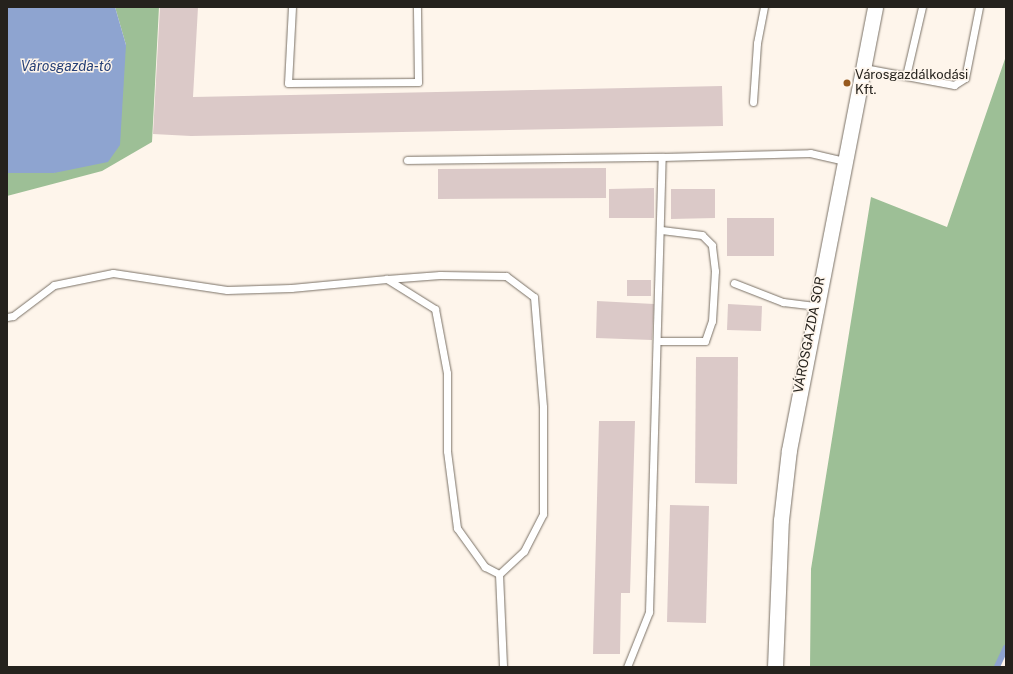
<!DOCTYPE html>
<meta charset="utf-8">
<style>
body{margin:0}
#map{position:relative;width:1013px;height:674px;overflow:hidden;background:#fef5eb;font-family:"Public Sans",sans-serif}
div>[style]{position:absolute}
.forest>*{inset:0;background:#9dbf96}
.water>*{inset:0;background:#8ea4d0}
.stream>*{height:5.5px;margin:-2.75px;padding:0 2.75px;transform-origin:2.75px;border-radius:2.75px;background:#8ea4d0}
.building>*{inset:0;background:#dbc9c8}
.roads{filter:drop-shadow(0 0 1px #7a7166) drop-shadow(0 0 1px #7a7166)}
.lane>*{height:7px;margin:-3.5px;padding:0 3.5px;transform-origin:3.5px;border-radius:3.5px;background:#fff}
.street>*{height:15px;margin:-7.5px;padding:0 7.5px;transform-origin:7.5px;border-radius:7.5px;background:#fff}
.dots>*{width:11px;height:11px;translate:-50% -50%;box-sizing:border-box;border:2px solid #fef5eb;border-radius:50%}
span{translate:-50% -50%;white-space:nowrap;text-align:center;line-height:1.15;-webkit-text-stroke:3px #fef5eb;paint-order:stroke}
.poi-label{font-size:13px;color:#25221d}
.left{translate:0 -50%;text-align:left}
.street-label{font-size:13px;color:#25221d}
.water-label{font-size:14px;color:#253f76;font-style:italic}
.frame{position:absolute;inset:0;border:8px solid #25221d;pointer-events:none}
</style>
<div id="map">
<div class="forest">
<div style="clip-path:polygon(115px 7px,159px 7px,152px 142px,102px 171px,7px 196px,7px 173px,54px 173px,126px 45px)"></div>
<div style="clip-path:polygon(1006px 56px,1006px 645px,997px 667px,810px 667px,811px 569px,871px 197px,947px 227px)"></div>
</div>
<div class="water">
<div style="clip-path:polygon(7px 7px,115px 7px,126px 45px,120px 145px,108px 162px,54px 173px,7px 173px)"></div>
</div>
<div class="stream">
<div style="left:997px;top:667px;width:21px;rotate:-65deg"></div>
</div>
<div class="building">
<div style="clip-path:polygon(160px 7px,198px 7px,193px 97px,722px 86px,723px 126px,191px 136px,153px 134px)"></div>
<div style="clip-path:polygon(606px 168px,606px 198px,438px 199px,438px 169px)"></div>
<div style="clip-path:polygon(654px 188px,654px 218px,609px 218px,609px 189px)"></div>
<div style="clip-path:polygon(671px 189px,715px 189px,715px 218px,671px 219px)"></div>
<div style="clip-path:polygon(727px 218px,774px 218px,774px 256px,727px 256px)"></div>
<div style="clip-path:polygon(627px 280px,651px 280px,651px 296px,627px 296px)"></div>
<div style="clip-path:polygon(597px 301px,654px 304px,652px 340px,596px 338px)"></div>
<div style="clip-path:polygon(728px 304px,762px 306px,761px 331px,727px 330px)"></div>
<div style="clip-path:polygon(696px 357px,738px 357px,737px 484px,695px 483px)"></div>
<div style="clip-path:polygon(599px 421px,635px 421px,630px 593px,621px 593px,620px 654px,593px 654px)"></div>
<div style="clip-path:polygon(670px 505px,709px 506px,706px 623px,667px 622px)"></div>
</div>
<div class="roads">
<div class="lane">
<div style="left:292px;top:7px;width:76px;rotate:93deg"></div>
<div style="left:288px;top:83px;width:130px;rotate:-0.4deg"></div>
<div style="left:418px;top:82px;width:75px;rotate:-90.8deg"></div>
<div style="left:922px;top:7px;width:71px;rotate:103.1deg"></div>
<div style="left:906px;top:76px;width:49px;rotate:10.6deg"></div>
<div style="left:954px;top:85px;width:13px;rotate:-32deg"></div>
<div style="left:965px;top:78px;width:72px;rotate:-78.8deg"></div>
<div style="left:864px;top:68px;width:43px;rotate:10.8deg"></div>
<div style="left:753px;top:102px;width:59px;rotate:-86.1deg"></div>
<div style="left:757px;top:43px;width:37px;rotate:-79deg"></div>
<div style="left:407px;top:160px;width:255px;rotate:-0.7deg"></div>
<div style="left:734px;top:283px;width:53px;rotate:21.2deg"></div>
<div style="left:783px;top:302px;width:32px;rotate:7deg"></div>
<div style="left:7px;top:317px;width:6px;rotate:-9deg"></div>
<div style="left:13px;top:316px;width:51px;rotate:-37.1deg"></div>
<div style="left:54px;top:285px;width:60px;rotate:-11.5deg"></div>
<div style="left:113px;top:273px;width:115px;rotate:8.5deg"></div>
<div style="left:227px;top:290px;width:64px;rotate:-1.8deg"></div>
<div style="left:291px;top:288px;width:96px;rotate:-5.4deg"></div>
<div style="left:387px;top:279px;width:53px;rotate:-4.3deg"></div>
<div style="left:440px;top:275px;width:66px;rotate:0.9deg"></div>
<div style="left:506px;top:276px;width:35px;rotate:37deg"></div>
<div style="left:534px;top:297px;width:110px;rotate:85.3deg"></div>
<div style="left:543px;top:407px;width:107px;rotate:90deg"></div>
<div style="left:543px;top:514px;width:42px;rotate:117.2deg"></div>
<div style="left:524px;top:551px;width:34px;rotate:137deg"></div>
<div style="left:499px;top:574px;width:16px;rotate:-153deg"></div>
<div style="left:485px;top:567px;width:48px;rotate:-125.7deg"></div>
<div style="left:457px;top:528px;width:78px;rotate:-97.4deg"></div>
<div style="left:447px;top:451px;width:78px;rotate:-90deg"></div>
<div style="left:447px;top:373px;width:65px;rotate:-100.6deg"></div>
<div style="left:435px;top:309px;width:57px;rotate:-148deg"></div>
<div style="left:659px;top:341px;width:46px"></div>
<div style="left:705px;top:341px;width:21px;rotate:-71deg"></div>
<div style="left:712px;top:321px;width:50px;rotate:-86.6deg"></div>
<div style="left:715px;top:271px;width:26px;rotate:-97deg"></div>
<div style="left:712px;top:245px;width:14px;rotate:-135deg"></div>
<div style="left:702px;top:235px;width:41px;rotate:-173deg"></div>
<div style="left:499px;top:574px;width:93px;rotate:87.5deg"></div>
<div style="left:627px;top:667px;width:59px;rotate:-68.2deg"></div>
<div style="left:649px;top:612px;width:455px;rotate:-88.4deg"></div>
<div style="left:662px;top:157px;width:148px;rotate:-1.5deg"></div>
<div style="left:810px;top:153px;width:36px;rotate:13deg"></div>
</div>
<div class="street">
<div style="left:775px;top:667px;width:147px;rotate:-87.7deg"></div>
<div style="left:781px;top:520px;width:70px;rotate:-83.5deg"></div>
<div style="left:789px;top:450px;width:451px;rotate:-79deg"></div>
</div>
</div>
<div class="dots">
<div style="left:847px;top:83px;background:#97591e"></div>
</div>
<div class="poi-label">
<span class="left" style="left:855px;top:83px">Városgazdálkodási<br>Kft.</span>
</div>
<div class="street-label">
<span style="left:810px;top:335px;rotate:-79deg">VÁROSGAZDA SOR</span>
</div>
<div class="water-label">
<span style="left:66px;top:66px">Városgazda-tó</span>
</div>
<div class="frame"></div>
</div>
